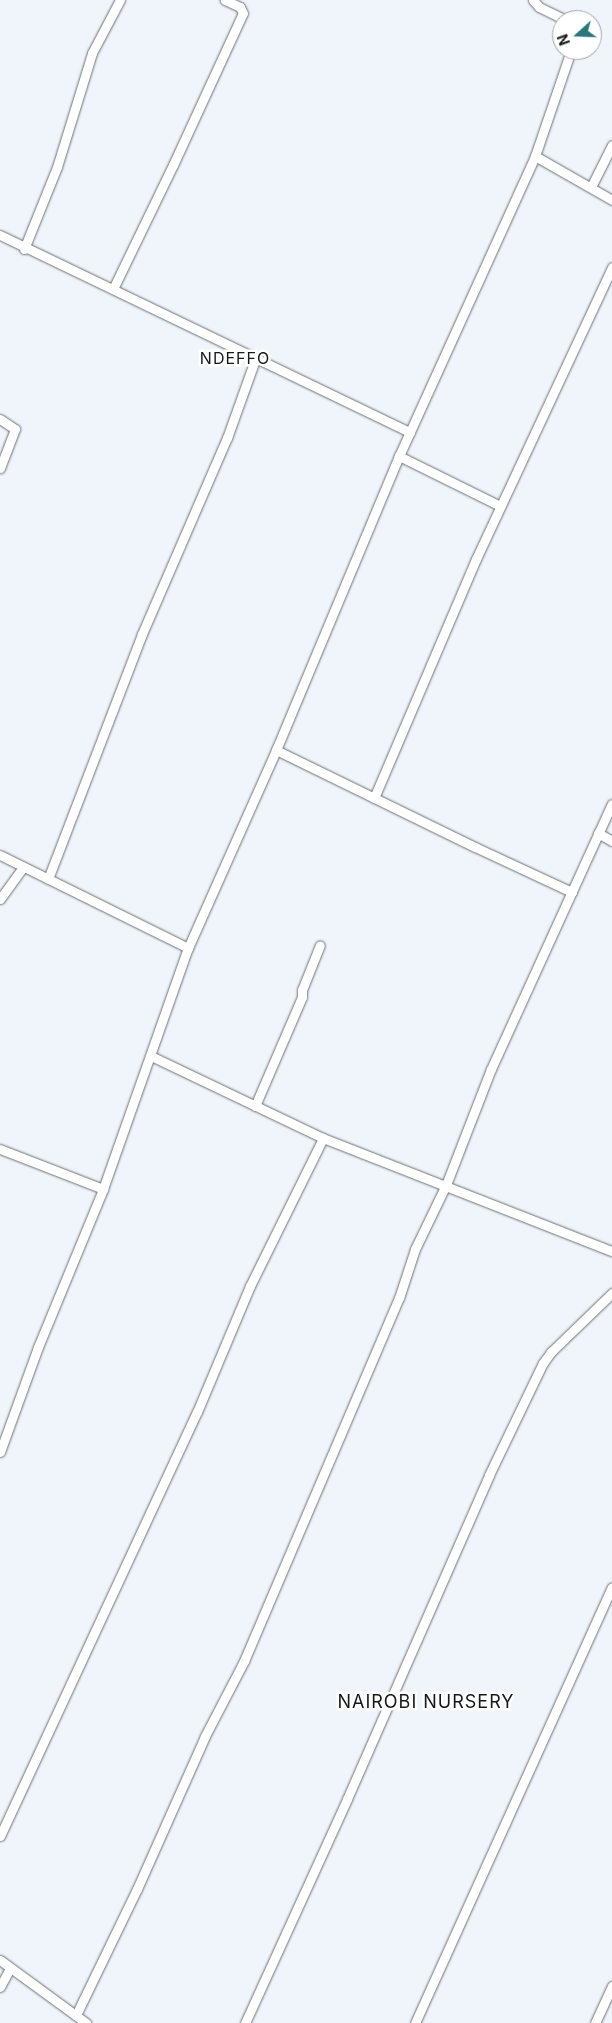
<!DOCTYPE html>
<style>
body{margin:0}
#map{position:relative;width:612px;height:2023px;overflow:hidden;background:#eff5fb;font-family:Inter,sans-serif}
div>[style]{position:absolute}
.roads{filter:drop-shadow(0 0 1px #6c7176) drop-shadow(0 0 1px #6c7176)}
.minor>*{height:9px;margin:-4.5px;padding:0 4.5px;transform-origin:4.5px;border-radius:4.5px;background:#fff}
span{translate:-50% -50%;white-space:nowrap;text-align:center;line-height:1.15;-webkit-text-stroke:5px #fff;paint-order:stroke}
.neighbourhood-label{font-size:16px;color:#16181a;letter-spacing:1px}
.quarter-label{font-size:18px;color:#16181a;letter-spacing:1px}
.north{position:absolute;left:552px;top:10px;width:50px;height:50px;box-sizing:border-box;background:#fff;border:1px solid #a2a3a3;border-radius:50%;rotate:250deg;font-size:14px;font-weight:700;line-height:20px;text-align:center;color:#16181a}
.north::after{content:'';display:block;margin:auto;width:18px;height:22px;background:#2d767d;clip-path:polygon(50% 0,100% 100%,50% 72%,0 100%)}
</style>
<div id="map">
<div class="roads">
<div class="minor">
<div style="left:533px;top:0;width:9px;rotate:49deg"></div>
<div style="left:539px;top:7px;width:30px;rotate:26deg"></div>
<div style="left:535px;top:156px;width:112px;rotate:-71.2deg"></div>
<div style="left:591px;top:187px;width:47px;rotate:-63.4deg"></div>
<div style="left:0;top:235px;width:455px;rotate:25.7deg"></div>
<div style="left:24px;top:249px;width:88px;rotate:-68.1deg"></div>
<div style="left:57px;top:167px;width:119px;rotate:-72.9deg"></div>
<div style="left:92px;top:53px;width:60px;rotate:-62.2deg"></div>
<div style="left:113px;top:289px;width:138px;rotate:-64.2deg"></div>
<div style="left:173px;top:165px;width:167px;rotate:-65.3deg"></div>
<div style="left:243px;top:13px;width:7px;rotate:-117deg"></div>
<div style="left:240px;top:7px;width:17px;rotate:-155deg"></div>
<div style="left:0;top:419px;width:18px;rotate:34deg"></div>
<div style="left:15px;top:429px;width:42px;rotate:111deg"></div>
<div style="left:399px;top:456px;width:113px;rotate:26.3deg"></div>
<div style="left:276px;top:750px;width:221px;rotate:26deg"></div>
<div style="left:475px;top:847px;width:107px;rotate:24.9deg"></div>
<div style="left:374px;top:798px;width:260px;rotate:-66.9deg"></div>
<div style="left:476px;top:559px;width:322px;rotate:-65deg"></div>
<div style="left:598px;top:833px;width:16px;rotate:30deg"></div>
<div style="left:0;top:855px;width:210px;rotate:26.3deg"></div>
<div style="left:48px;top:879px;width:262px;rotate:-69deg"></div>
<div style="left:142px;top:634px;width:214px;rotate:-66.6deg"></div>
<div style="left:227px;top:438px;width:83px;rotate:-70.3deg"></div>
<div style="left:0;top:899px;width:39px;rotate:-54deg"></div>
<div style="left:151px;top:1056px;width:191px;rotate:25.5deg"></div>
<div style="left:323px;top:1138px;width:310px;rotate:21.4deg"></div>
<div style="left:255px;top:1106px;width:119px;rotate:-66.7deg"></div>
<div style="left:302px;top:997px;width:7px;rotate:-90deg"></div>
<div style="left:302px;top:990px;width:48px;rotate:-68.2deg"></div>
<div style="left:0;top:1149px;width:110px;rotate:21.2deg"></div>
<div style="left:103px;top:1189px;width:256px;rotate:-70.6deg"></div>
<div style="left:188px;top:948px;width:217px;rotate:-66deg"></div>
<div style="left:276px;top:750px;width:319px;rotate:-67.3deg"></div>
<div style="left:399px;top:456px;width:329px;rotate:-65.6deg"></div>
<div style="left:535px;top:156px;width:89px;rotate:29.7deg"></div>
<div style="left:0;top:1452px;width:112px;rotate:-70.1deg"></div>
<div style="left:38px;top:1347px;width:171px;rotate:-67.6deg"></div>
<div style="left:0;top:1836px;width:468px;rotate:-65.1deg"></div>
<div style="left:197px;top:1412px;width:137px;rotate:-67.2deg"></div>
<div style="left:250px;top:1286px;width:165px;rotate:-63.7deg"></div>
<div style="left:0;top:1960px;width:107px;rotate:36.2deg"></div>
<div style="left:0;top:1987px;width:21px;rotate:-62deg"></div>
<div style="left:76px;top:2015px;width:140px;rotate:-64.2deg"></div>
<div style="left:137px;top:1889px;width:167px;rotate:-66deg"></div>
<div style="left:205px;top:1736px;width:85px;rotate:-62.5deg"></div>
<div style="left:244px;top:1661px;width:395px;rotate:-66.9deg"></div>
<div style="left:399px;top:1298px;width:52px;rotate:-71.9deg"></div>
<div style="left:415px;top:1249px;width:71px;rotate:-64.2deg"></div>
<div style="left:446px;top:1185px;width:124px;rotate:-68.8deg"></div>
<div style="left:491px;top:1069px;width:291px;rotate:-65.5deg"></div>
<div style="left:245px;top:2023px;width:246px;rotate:-65.5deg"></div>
<div style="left:347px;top:1799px;width:354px;rotate:-66.3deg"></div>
<div style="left:489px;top:1475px;width:124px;rotate:-64.3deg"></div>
<div style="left:543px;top:1363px;width:14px;rotate:-54deg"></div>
<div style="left:551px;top:1352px;width:85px;rotate:-44deg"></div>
<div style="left:415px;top:2023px;width:478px;rotate:-65.7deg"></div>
<div style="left:595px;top:2023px;width:41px;rotate:-65.3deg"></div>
</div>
</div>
<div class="neighbourhood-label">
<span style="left:235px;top:358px">NDEFFO</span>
</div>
<div class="quarter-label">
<span style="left:426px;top:1702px">NAIROBI NURSERY</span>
</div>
<div class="north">N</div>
</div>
